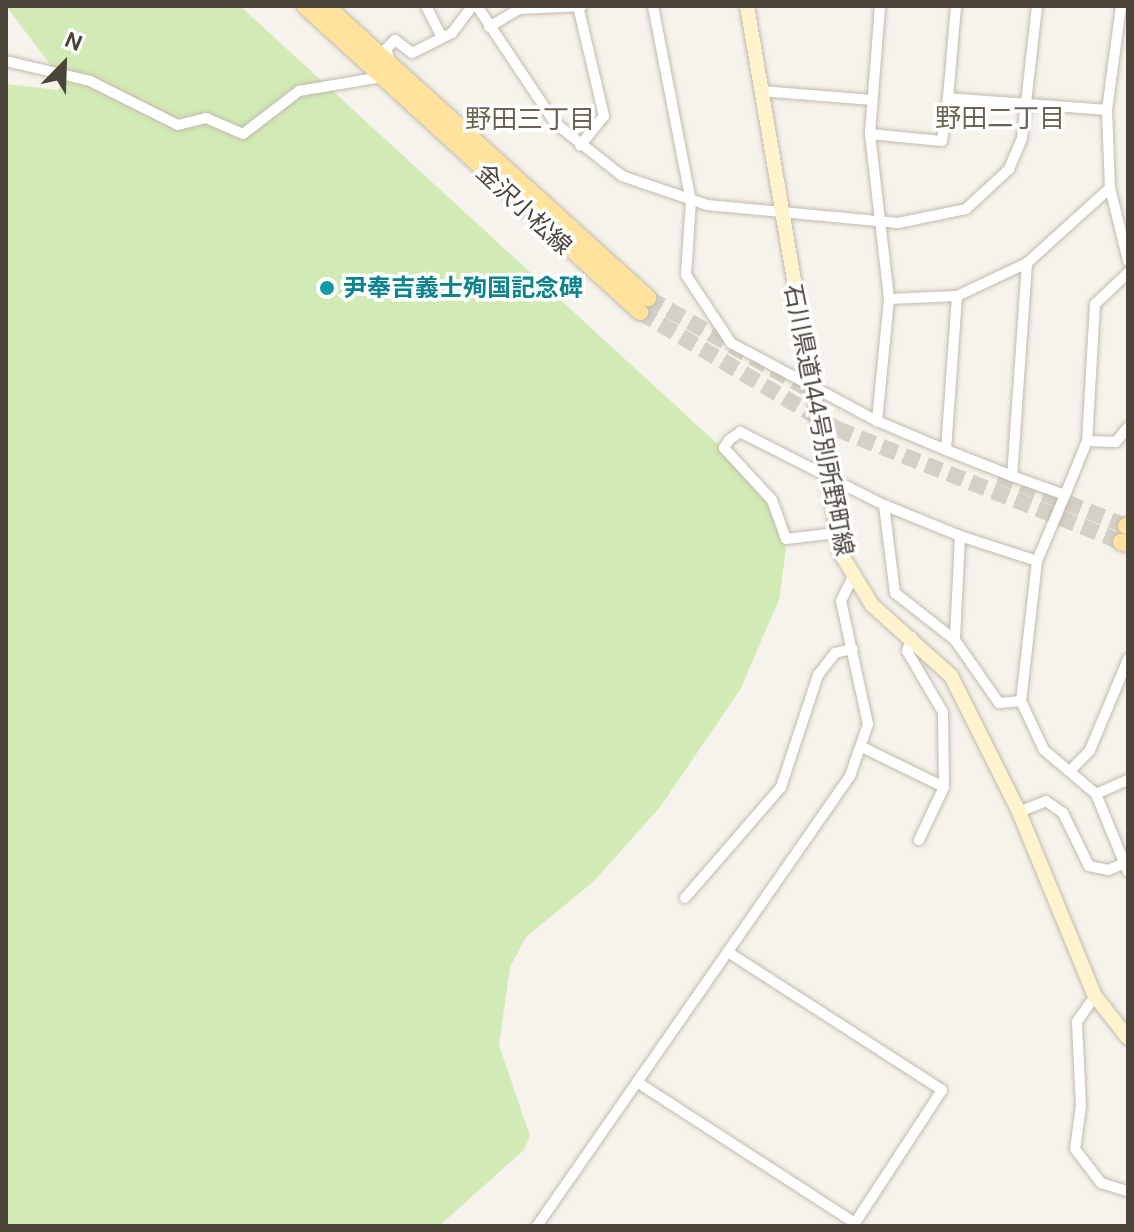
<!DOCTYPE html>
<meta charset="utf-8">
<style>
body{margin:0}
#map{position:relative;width:1134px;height:1232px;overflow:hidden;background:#f6f3ec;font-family:"DM Sans","Noto Sans JP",sans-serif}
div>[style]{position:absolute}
.green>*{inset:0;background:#d2eab5}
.primary-tunnel>*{height:16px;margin-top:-8px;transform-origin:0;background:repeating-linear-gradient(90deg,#d4d0c8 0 16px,transparent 0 24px)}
.roads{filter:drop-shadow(0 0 2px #c2bbae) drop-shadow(0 0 2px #c2bbae)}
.street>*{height:10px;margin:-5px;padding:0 5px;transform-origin:5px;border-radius:5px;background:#fff}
.secondary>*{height:14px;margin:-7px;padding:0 7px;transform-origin:7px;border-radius:7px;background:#fff3cd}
.primary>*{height:16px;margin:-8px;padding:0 8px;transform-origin:8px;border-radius:8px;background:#ffe39c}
.dots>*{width:22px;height:22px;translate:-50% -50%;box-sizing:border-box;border:4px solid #fff;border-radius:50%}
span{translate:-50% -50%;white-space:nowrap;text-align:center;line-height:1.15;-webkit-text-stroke:7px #fff;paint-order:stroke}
.street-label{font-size:24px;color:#4b4439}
.culture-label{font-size:24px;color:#0d838f;font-weight:700}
.left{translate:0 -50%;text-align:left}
.neighbourhood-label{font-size:26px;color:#6e6250}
.frame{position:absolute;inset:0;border:8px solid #4b4439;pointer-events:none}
.north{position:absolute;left:24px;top:24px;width:80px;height:80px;-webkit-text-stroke:6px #fff;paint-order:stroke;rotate:23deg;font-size:22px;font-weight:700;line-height:32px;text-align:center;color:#4b4439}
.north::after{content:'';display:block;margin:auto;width:28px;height:36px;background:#4b4439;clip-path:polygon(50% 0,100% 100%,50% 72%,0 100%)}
</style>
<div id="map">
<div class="green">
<div style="clip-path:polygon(6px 6px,240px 6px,735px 460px,789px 526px,779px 600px,740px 690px,660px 807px,594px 881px,526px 937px,510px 967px,499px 1045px,530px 1136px,524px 1150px,439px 1226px,6px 1226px,6px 84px,58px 90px,62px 80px)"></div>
</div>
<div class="primary-tunnel">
<div style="left:648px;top:298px;width:202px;rotate:29.6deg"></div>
<div style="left:640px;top:312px;width:229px;rotate:30.7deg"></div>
<div style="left:837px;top:429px;width:306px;rotate:21.7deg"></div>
<div style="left:999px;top:476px;width:136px;rotate:21.5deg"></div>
</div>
<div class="roads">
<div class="street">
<div style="left:426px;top:6px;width:35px;rotate:63deg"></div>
<div style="left:477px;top:6px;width:141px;rotate:56.3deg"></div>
<div style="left:555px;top:123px;width:85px;rotate:38.3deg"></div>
<div style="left:622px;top:176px;width:90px;rotate:18.8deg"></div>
<div style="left:707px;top:205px;width:192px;rotate:5.4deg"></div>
<div style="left:898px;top:223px;width:69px;rotate:-11.6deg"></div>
<div style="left:966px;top:209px;width:59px;rotate:-42.9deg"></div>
<div style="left:1009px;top:169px;width:34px;rotate:-67deg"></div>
<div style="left:1022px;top:138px;width:133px;rotate:-83.5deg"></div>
<div style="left:578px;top:6px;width:113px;rotate:76.7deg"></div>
<div style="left:604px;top:116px;width:38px;rotate:129deg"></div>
<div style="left:653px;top:6px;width:199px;rotate:79deg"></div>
<div style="left:691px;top:201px;width:74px;rotate:93.9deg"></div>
<div style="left:686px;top:275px;width:82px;rotate:56.5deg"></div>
<div style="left:731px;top:343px;width:166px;rotate:28.1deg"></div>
<div style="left:880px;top:6px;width:128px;rotate:94.5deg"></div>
<div style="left:870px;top:134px;width:166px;rotate:83.4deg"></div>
<div style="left:889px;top:299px;width:68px;rotate:-2.5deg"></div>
<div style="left:957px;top:296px;width:77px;rotate:-25.2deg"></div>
<div style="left:1027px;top:263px;width:214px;rotate:94deg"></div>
<div style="left:1012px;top:476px;width:56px;rotate:19.7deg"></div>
<div style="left:1065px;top:495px;width:72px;rotate:113deg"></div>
<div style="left:489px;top:27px;width:35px;rotate:-31deg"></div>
<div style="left:519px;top:9px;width:63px;rotate:-2.7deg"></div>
<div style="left:6px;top:61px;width:86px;rotate:13.4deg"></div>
<div style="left:90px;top:81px;width:98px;rotate:26.6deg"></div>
<div style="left:178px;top:125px;width:29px;rotate:-14deg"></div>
<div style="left:206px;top:118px;width:40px;rotate:23.4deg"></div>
<div style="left:243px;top:134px;width:71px;rotate:-37.5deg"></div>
<div style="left:299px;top:91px;width:84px;rotate:-9.6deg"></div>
<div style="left:390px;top:61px;width:13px;rotate:-108deg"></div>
<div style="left:386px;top:49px;width:13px;rotate:-45deg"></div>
<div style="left:395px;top:40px;width:21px;rotate:37deg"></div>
<div style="left:412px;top:53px;width:45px;rotate:-26.6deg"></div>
<div style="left:452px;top:33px;width:34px;rotate:-53deg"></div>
<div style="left:761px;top:91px;width:112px;rotate:4.6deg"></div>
<div style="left:948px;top:98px;width:92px;rotate:-85deg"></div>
<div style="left:1107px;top:110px;width:105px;rotate:-82.3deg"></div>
<div style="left:870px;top:134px;width:72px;rotate:5.6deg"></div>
<div style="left:942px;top:141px;width:43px;rotate:-82.1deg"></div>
<div style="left:948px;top:98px;width:159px;rotate:4.3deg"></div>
<div style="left:1107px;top:110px;width:78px;rotate:87.8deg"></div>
<div style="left:1110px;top:188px;width:112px;rotate:137.9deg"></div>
<div style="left:1110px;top:188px;width:75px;rotate:76.1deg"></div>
<div style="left:1128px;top:273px;width:45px;rotate:136.8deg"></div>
<div style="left:1095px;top:304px;width:137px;rotate:93.3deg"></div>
<div style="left:1087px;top:441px;width:29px;rotate:2deg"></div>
<div style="left:1116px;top:442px;width:19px;rotate:-51deg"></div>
<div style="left:889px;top:299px;width:123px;rotate:95.6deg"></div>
<div style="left:877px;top:421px;width:75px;rotate:22.8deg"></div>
<div style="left:946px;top:450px;width:154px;rotate:-85.9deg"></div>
<div style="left:946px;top:450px;width:71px;rotate:21.5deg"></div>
<div style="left:1065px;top:495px;width:58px;rotate:-67.8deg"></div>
<div style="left:884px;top:505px;width:82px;rotate:22.2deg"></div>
<div style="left:960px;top:536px;width:104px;rotate:92.8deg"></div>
<div style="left:836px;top:533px;width:50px;rotate:173.2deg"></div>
<div style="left:786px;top:539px;width:41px;rotate:-109.7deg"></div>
<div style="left:772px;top:500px;width:71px;rotate:-132.7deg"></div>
<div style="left:724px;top:448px;width:9px;rotate:-58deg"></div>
<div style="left:729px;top:440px;width:14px;rotate:-36deg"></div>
<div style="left:740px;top:432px;width:161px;rotate:26.9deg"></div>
<div style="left:884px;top:505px;width:89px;rotate:82.9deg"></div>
<div style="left:895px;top:593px;width:76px;rotate:38.1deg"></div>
<div style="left:955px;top:640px;width:77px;rotate:55.1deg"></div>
<div style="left:999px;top:703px;width:22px;rotate:-5deg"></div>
<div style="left:1021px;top:701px;width:54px;rotate:64.9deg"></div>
<div style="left:1044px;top:750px;width:68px;rotate:40.2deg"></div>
<div style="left:1096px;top:794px;width:84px;rotate:67.7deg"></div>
<div style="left:960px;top:536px;width:81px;rotate:18deg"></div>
<div style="left:1037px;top:561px;width:141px;rotate:96.5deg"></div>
<div style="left:912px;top:637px;width:15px;rotate:110deg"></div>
<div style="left:907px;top:651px;width:71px;rotate:59.5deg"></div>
<div style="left:943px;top:712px;width:75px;rotate:89.2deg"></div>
<div style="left:862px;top:747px;width:91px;rotate:26deg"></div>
<div style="left:944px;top:787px;width:59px;rotate:115.3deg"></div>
<div style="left:1070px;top:771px;width:29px;rotate:-46deg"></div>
<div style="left:1090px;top:750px;width:99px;rotate:-67.3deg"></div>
<div style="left:1096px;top:794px;width:35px;rotate:-24deg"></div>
<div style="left:1019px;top:812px;width:29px;rotate:-22deg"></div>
<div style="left:1046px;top:801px;width:21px;rotate:35deg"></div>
<div style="left:1063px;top:813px;width:59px;rotate:63.9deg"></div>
<div style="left:1089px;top:866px;width:19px;rotate:12deg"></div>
<div style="left:1108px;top:870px;width:22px;rotate:-22deg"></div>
<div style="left:685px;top:898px;width:147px;rotate:-49.1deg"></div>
<div style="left:781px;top:787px;width:118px;rotate:-71.7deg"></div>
<div style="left:818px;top:675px;width:28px;rotate:-52deg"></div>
<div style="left:835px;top:653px;width:18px;rotate:-13deg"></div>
<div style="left:1095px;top:996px;width:32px;rotate:125deg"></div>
<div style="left:1077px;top:1022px;width:84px;rotate:87.3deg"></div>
<div style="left:1081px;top:1106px;width:43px;rotate:97.9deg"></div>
<div style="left:1075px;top:1149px;width:43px;rotate:52.6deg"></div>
<div style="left:1101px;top:1183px;width:28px;rotate:17deg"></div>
<div style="left:637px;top:1082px;width:260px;rotate:32.9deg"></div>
<div style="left:855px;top:1223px;width:159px;rotate:-56.8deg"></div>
<div style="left:942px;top:1090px;width:255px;rotate:-147.2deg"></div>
<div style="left:537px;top:1226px;width:548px;rotate:-55.18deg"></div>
<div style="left:850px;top:776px;width:55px;rotate:-70.9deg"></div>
<div style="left:868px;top:724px;width:126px;rotate:-102.4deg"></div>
<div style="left:841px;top:601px;width:25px;rotate:-64deg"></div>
</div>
<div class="secondary">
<div style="left:747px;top:6px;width:556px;rotate:80.27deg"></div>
<div style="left:841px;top:554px;width:60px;rotate:58.7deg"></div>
<div style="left:872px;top:605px;width:106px;rotate:41.9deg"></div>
<div style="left:951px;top:676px;width:152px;rotate:63.4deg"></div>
<div style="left:1019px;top:812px;width:199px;rotate:67.6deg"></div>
<div style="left:1095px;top:996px;width:53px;rotate:51.8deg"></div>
</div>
<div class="primary">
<div style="left:305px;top:6px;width:454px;rotate:42.4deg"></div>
<div style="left:326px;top:6px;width:435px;rotate:42.2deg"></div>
<div style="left:1126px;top:526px;width:2px;rotate:27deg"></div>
<div style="left:1121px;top:542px;width:7px;rotate:16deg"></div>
</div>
</div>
<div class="dots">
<div style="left:327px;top:288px;background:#0f9aa8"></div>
</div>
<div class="street-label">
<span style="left:524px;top:209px;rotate:43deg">金沢小松線</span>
<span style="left:819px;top:420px;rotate:79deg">石川県道144号別所野町線</span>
</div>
<div class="culture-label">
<span class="left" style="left:343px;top:288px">尹奉吉義士殉国記念碑</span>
</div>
<div class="neighbourhood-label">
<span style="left:1000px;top:119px">野田二丁目</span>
<span style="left:530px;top:120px">野田三丁目</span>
</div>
<div class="frame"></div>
<div class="north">N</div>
</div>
